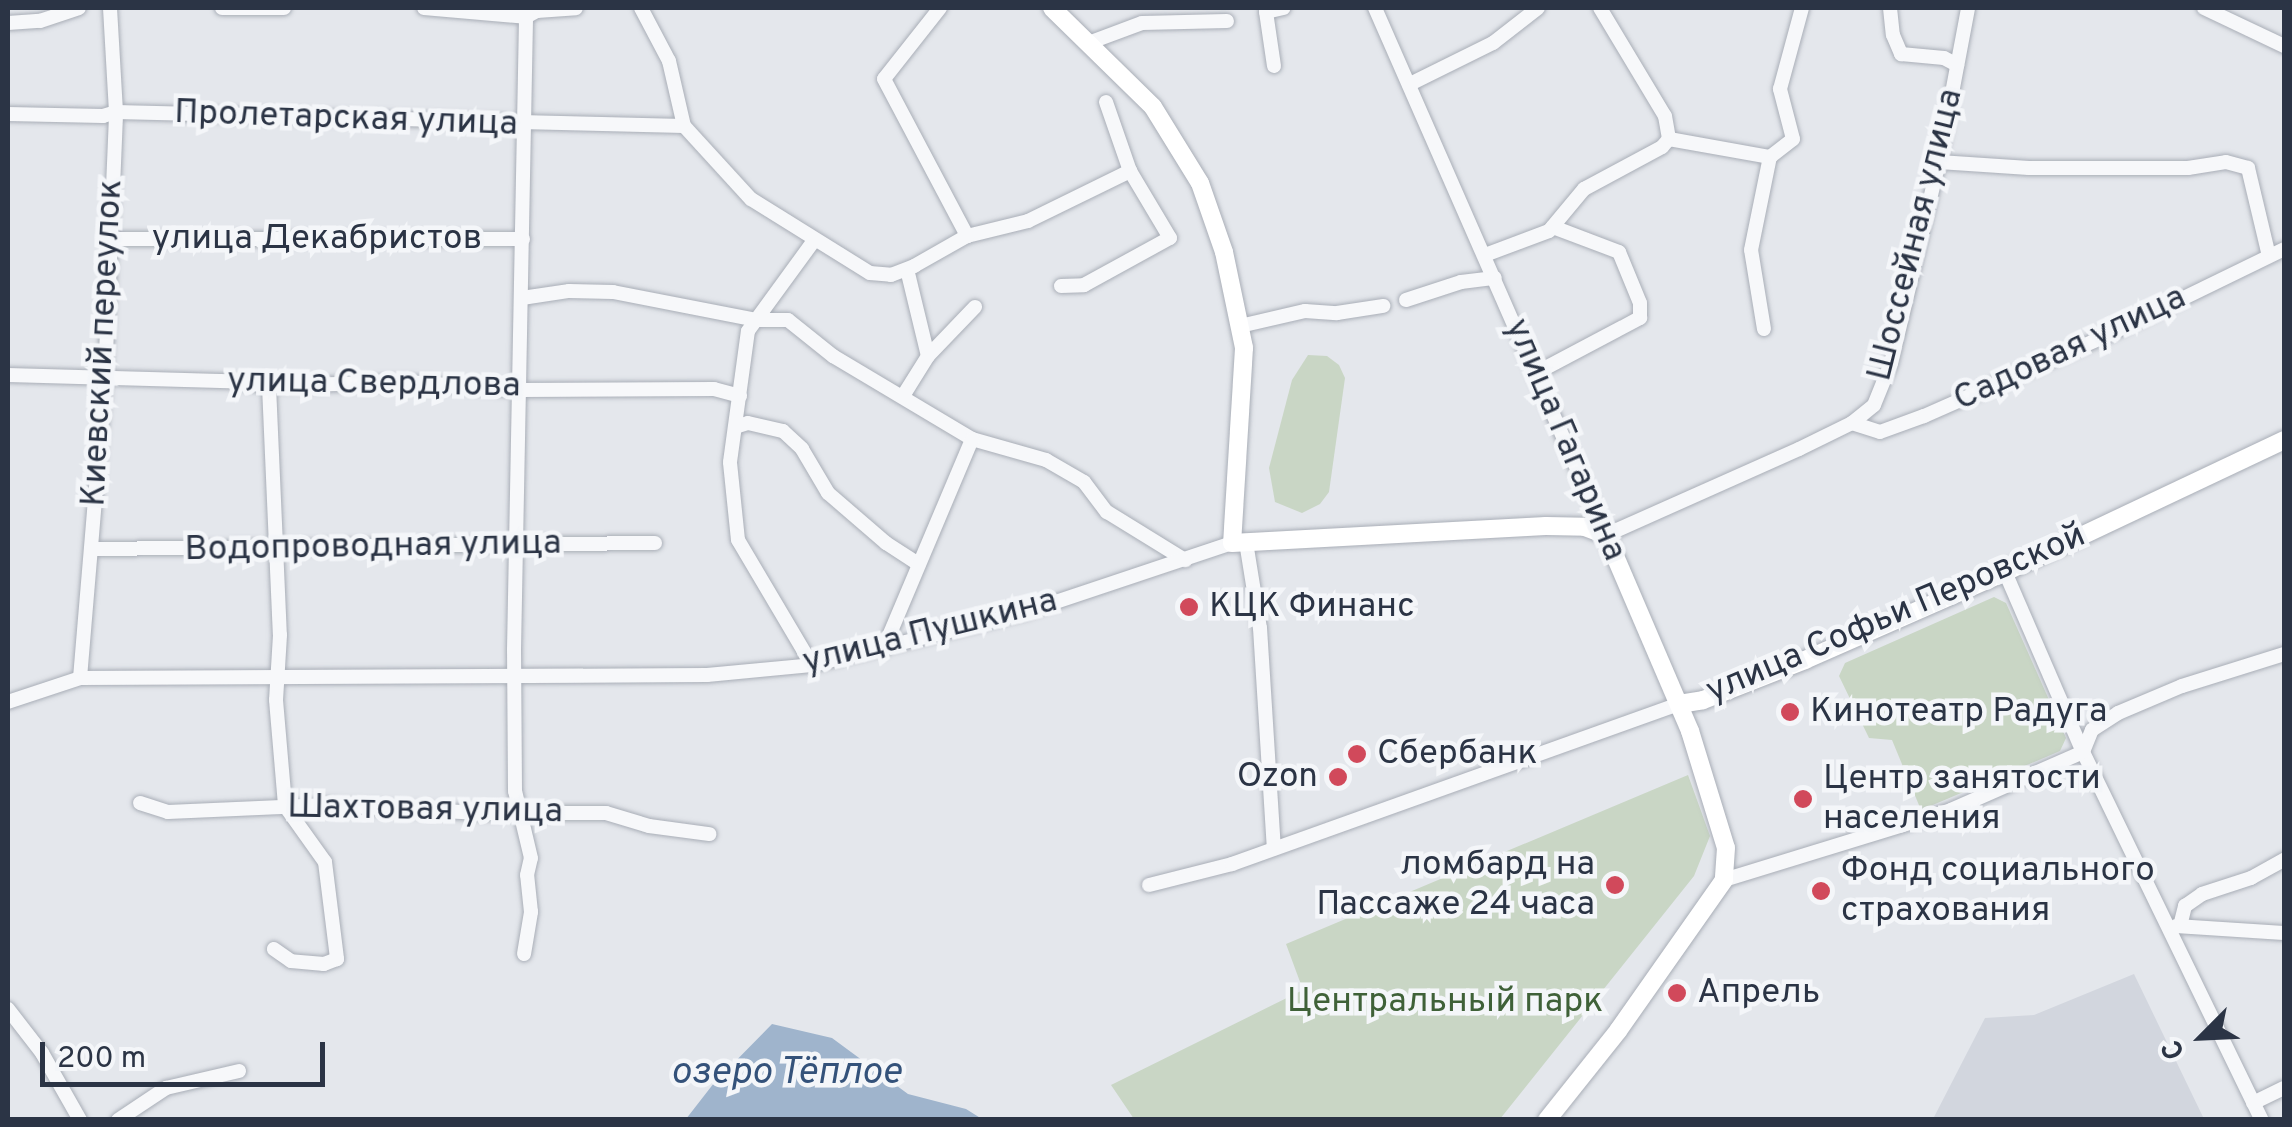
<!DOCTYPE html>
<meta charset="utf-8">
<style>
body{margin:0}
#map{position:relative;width:2292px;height:1127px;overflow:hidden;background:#e4e7ec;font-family:Overpass,sans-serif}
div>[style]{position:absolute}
.built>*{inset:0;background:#d2d6de}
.green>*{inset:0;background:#c9d6c5}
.water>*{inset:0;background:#9fb4cc}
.roads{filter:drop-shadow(0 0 2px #a9aeb7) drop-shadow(0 0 2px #a9aeb7)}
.minor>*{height:14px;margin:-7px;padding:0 7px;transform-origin:7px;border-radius:7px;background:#f7f8fa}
.major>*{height:18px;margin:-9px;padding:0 9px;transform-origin:9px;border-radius:9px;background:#fff}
.dots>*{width:28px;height:28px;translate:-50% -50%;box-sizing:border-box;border:5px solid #f4f6f9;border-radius:50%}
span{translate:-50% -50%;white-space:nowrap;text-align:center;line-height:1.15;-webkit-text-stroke:9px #f4f6f9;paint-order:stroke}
.street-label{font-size:35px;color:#2b3445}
.poi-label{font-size:35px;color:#2b3445}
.left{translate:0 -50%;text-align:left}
.right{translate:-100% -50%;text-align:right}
.park-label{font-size:35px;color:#3f6138}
.water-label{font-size:38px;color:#34527a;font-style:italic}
.frame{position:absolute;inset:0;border:10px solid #2b3445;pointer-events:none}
.north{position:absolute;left:2152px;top:987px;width:100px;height:100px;-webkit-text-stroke:8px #f4f6f9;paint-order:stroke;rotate:246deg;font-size:28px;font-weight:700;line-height:40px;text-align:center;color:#2b3445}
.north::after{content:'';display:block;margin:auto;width:35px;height:45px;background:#2b3445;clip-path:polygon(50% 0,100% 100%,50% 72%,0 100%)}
.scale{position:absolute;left:40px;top:1042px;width:285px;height:45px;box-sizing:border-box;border:5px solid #2b3445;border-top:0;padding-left:12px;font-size:30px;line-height:35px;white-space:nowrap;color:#2b3445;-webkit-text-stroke:8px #f4f6f9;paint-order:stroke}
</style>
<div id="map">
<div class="built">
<div style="clip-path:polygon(2134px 974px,2204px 1119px,1933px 1119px,1985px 1018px,2034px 1015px)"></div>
</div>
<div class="green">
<div style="clip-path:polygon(1308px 355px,1327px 356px,1339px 365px,1345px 378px,1329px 492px,1320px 504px,1302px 513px,1275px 502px,1269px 468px,1292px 380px)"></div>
<div style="clip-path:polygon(1994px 597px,2006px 603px,2066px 738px,2060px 751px,1921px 810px,1892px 740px,1869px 738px,1839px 676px,1845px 663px)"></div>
<div style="clip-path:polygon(1688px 775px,1710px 836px,1694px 876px,1500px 1119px,1134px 1119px,1111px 1085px,1303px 990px,1286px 944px)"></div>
</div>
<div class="water">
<div style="clip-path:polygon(772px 1024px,832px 1038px,908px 1094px,966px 1109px,982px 1119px,686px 1119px,714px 1083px)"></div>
</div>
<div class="roads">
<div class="minor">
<div style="left:222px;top:8px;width:62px"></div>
<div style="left:424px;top:8px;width:102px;rotate:5deg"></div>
<div style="left:526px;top:17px;width:13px;rotate:-29deg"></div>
<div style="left:537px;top:11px;width:39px;rotate:-4deg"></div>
<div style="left:641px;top:8px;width:60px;rotate:62.2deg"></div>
<div style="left:669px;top:61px;width:67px;rotate:77deg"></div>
<div style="left:684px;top:126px;width:99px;rotate:47.5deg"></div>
<div style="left:751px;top:199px;width:140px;rotate:31.9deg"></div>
<div style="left:870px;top:273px;width:21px;rotate:5deg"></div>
<div style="left:891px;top:275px;width:25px;rotate:-21deg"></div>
<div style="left:914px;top:266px;width:61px;rotate:-29.5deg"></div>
<div style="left:967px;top:236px;width:63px;rotate:-13.8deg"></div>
<div style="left:1028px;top:221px;width:114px;rotate:-26.1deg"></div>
<div style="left:1130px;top:171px;width:73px;rotate:-109.2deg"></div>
<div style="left:940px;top:8px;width:90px;rotate:128.3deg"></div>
<div style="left:884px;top:79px;width:178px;rotate:62.1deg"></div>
<div style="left:1375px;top:8px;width:575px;rotate:66.33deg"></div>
<div style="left:1606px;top:535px;width:211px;rotate:-24deg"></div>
<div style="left:1799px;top:449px;width:59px;rotate:-26.1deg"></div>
<div style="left:1852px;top:423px;width:28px;rotate:-39deg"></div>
<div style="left:1874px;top:405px;width:45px;rotate:-68deg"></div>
<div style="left:1891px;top:363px;width:207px;rotate:-76.6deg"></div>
<div style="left:1939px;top:162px;width:157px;rotate:-79.3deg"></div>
<div style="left:1600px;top:8px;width:126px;rotate:59deg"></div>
<div style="left:1665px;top:116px;width:23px;rotate:80deg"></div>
<div style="left:1890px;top:8px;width:27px;rotate:84deg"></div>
<div style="left:1893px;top:35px;width:21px;rotate:67deg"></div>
<div style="left:1901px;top:54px;width:43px;rotate:5.3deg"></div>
<div style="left:1944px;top:58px;width:15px;rotate:28deg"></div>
<div style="left:2204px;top:8px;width:89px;rotate:25.4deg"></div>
<div style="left:8px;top:23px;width:32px;rotate:-4deg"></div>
<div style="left:40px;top:21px;width:41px;rotate:-18.4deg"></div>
<div style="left:1091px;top:42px;width:54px;rotate:-20.4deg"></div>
<div style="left:1142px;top:23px;width:85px;rotate:-1.3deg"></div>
<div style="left:1274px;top:66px;width:55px;rotate:-98.4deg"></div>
<div style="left:1266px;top:12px;width:18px;rotate:-13deg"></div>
<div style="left:1410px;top:84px;width:93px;rotate:-26.3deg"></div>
<div style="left:1493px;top:43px;width:57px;rotate:-37.9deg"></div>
<div style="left:8px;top:114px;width:95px;rotate:1.2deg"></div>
<div style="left:103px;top:116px;width:14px;rotate:-17deg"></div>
<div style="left:116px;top:112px;width:568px;rotate:1.41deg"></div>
<div style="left:1939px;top:162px;width:90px;rotate:3.8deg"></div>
<div style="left:2029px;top:168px;width:159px"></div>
<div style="left:2188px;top:168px;width:38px;rotate:-9deg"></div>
<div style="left:2226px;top:162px;width:23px;rotate:15deg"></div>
<div style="left:2248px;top:168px;width:90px;rotate:76.6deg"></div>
<div style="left:110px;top:239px;width:413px"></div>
<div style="left:1485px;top:255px;width:68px;rotate:-20.6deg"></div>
<div style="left:1549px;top:231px;width:55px;rotate:-50.2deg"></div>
<div style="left:1584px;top:189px;width:89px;rotate:-28.3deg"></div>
<div style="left:1662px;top:147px;width:11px;rotate:-49deg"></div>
<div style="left:1669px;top:139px;width:103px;rotate:10.1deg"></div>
<div style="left:1770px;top:157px;width:29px;rotate:-38deg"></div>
<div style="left:1793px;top:139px;width:52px;rotate:-104.6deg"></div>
<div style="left:1780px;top:89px;width:84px;rotate:-74.8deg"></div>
<div style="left:1061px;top:286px;width:23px;rotate:-2deg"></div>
<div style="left:1084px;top:285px;width:98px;rotate:-28.7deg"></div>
<div style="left:1170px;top:238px;width:78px;rotate:-120.8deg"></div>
<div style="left:522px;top:298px;width:48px;rotate:-8.5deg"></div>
<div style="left:569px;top:291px;width:44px;rotate:1.3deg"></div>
<div style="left:613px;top:292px;width:147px;rotate:11deg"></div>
<div style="left:757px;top:320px;width:31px"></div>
<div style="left:788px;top:320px;width:58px;rotate:38.7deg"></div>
<div style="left:833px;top:356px;width:162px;rotate:30.8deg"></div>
<div style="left:972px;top:439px;width:77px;rotate:15.8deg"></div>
<div style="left:1046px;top:460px;width:44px;rotate:30.1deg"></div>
<div style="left:1084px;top:482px;width:38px;rotate:53deg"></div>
<div style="left:1107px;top:512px;width:92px;rotate:31.6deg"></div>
<div style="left:1406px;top:300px;width:58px;rotate:-18.1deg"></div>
<div style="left:1461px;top:282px;width:34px;rotate:-7deg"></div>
<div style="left:1240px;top:326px;width:67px;rotate:-13deg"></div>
<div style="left:1305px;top:311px;width:32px;rotate:4deg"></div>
<div style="left:1337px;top:313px;width:47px;rotate:-8.7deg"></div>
<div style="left:1764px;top:329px;width:80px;rotate:-99.3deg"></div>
<div style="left:1751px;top:250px;width:95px;rotate:-78.5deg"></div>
<div style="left:928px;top:356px;width:68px;rotate:-46.2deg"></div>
<div style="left:1536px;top:373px;width:118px;rotate:-27.9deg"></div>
<div style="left:1640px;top:318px;width:15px;rotate:-90deg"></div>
<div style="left:1640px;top:303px;width:55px;rotate:-112.4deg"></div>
<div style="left:1619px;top:252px;width:71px;rotate:-159.3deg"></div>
<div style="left:8px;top:375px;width:221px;rotate:1.6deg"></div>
<div style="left:229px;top:381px;width:40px;rotate:7.1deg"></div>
<div style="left:269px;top:386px;width:137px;rotate:-1.7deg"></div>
<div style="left:406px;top:382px;width:114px;rotate:4deg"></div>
<div style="left:520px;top:390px;width:194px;rotate:-0.3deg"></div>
<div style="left:714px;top:389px;width:27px;rotate:15deg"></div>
<div style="left:269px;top:386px;width:249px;rotate:87.5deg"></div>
<div style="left:280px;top:635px;width:65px;rotate:93.5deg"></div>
<div style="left:276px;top:700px;width:106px;rotate:85.1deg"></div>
<div style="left:285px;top:806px;width:69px;rotate:54.5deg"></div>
<div style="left:325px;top:862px;width:98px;rotate:82.9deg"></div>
<div style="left:337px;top:959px;width:14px;rotate:159deg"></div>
<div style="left:324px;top:964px;width:33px;rotate:-175deg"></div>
<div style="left:291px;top:961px;width:21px;rotate:-145deg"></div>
<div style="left:903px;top:396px;width:47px;rotate:-58deg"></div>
<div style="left:928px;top:356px;width:89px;rotate:-103.6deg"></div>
<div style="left:1852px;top:423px;width:29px;rotate:18deg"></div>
<div style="left:1880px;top:432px;width:47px;rotate:-20deg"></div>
<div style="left:1924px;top:416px;width:206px;rotate:-23.8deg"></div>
<div style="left:2112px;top:333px;width:191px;rotate:-26deg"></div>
<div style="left:738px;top:426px;width:10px;rotate:-17deg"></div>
<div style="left:748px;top:423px;width:36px;rotate:13deg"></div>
<div style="left:783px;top:431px;width:26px;rotate:43deg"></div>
<div style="left:802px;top:449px;width:51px;rotate:59.4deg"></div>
<div style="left:828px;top:493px;width:77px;rotate:40.8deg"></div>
<div style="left:886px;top:543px;width:37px;rotate:33deg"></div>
<div style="left:1246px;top:542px;width:87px;rotate:80.8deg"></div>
<div style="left:1260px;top:628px;width:221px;rotate:86.4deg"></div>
<div style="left:91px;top:549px;width:564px;rotate:-0.61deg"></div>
<div style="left:2005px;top:572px;width:196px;rotate:66.6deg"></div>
<div style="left:2083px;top:752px;width:409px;rotate:64.1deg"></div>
<div style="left:883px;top:650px;width:229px;rotate:-67.1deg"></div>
<div style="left:812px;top:665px;width:145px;rotate:-120.6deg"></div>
<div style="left:738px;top:540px;width:78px;rotate:-95.9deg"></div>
<div style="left:730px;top:462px;width:132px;rotate:-82.2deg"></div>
<div style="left:748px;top:331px;width:110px;rotate:-53.9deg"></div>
<div style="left:80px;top:678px;width:301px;rotate:-85.2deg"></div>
<div style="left:105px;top:378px;width:266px;rotate:-87.6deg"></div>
<div style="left:116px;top:112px;width:104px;rotate:-93.3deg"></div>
<div style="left:8px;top:702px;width:76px;rotate:-18.4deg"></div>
<div style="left:80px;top:678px;width:627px;rotate:-0.27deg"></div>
<div style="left:707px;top:675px;width:105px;rotate:-5.4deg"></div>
<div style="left:812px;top:665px;width:220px;rotate:-13.9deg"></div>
<div style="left:1026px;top:612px;width:217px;rotate:-18.5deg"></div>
<div style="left:140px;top:803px;width:29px;rotate:18deg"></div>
<div style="left:168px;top:812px;width:159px;rotate:-2.5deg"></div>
<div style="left:327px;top:805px;width:154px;rotate:3deg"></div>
<div style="left:481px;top:813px;width:125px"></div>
<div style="left:606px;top:813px;width:45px;rotate:16.8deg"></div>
<div style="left:649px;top:826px;width:61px;rotate:7.6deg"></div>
<div style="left:1724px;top:880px;width:238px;rotate:-17.1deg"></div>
<div style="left:1951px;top:810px;width:144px;rotate:-23.7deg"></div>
<div style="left:2083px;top:752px;width:24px;rotate:-68deg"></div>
<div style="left:2092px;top:730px;width:31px;rotate:-33deg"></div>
<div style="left:2118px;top:713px;width:69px;rotate:-22.9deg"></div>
<div style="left:2182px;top:686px;width:107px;rotate:-17.4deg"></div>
<div style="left:1149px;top:885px;width:86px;rotate:-14.2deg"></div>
<div style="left:1232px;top:864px;width:475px;rotate:-19.7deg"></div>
<div style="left:2176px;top:926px;width:108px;rotate:3.7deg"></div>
<div style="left:2180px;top:926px;width:21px;rotate:-76deg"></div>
<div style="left:2185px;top:906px;width:21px;rotate:-35deg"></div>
<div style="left:2202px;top:894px;width:52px;rotate:-18.1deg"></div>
<div style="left:2251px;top:878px;width:38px;rotate:-29deg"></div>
<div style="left:524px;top:954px;width:43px;rotate:-80.5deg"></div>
<div style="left:531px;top:912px;width:37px;rotate:-96deg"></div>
<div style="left:527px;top:875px;width:17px;rotate:-77deg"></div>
<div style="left:531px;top:858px;width:69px;rotate:-103.4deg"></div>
<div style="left:515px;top:791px;width:141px;rotate:-90.4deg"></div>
<div style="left:514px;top:650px;width:633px;rotate:-88.91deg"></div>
<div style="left:8px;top:1009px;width:56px;rotate:52.3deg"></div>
<div style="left:42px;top:1053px;width:77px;rotate:60.4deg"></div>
<div style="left:2253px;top:1103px;width:34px;rotate:-26deg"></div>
<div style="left:118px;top:1120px;width:58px;rotate:-33.7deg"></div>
<div style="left:166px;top:1088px;width:75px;rotate:-13.1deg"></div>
</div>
<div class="major">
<div style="left:1052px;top:8px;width:141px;rotate:44.4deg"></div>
<div style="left:1153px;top:107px;width:89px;rotate:58.3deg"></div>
<div style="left:1200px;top:183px;width:73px;rotate:70.8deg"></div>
<div style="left:1224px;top:252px;width:98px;rotate:78.2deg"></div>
<div style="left:1244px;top:348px;width:195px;rotate:93.5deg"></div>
<div style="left:1232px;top:543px;width:314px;rotate:-3.1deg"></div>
<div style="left:1546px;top:526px;width:39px;rotate:1deg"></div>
<div style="left:1585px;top:527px;width:22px;rotate:21deg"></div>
<div style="left:1606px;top:535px;width:213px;rotate:66.8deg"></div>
<div style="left:1690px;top:731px;width:122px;rotate:72.9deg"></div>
<div style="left:1726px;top:848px;width:32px;rotate:94deg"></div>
<div style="left:1724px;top:880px;width:184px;rotate:125.1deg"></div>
<div style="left:1618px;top:1031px;width:114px;rotate:128.6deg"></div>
<div style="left:1679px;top:704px;width:24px;rotate:-9deg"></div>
<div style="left:1703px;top:700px;width:110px;rotate:-21.4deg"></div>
<div style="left:1805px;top:660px;width:219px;rotate:-23.7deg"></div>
<div style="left:2005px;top:572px;width:309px;rotate:-25.3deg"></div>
</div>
</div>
<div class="dots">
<div style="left:1189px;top:607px;background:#d1495b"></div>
<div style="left:1790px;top:712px;background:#d1495b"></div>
<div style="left:1357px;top:754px;background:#d1495b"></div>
<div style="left:1338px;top:777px;background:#d1495b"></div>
<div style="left:1803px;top:799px;background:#d1495b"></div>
<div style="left:1615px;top:885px;background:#d1495b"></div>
<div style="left:1821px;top:891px;background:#d1495b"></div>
<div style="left:1677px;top:993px;background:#d1495b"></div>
</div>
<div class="street-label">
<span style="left:346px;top:119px;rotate:2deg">Пролетарская улица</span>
<span style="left:1916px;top:235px;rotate:-76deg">Шоссейная улица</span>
<span style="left:317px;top:239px">улица Декабристов</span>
<span style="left:103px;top:343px;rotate:-87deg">Киевский переулок</span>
<span style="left:2070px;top:349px;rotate:-25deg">Садовая улица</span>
<span style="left:374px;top:384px;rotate:1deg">улица Свердлова</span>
<span style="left:1565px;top:440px;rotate:67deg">улица Гагарина</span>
<span style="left:373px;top:547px;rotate:-1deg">Водопроводная улица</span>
<span style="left:1896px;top:614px;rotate:-23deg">улица Софьи Перовской</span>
<span style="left:930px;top:632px;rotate:-14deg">улица Пушкина</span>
<span style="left:425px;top:810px;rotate:1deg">Шахтовая улица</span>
</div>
<div class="poi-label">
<span class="left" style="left:1209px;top:607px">КЦК Финанс</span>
<span class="left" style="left:1810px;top:712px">Кинотеатр Радуга</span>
<span class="left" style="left:1377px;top:754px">Сбербанк</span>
<span class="right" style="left:1318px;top:777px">Ozon</span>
<span class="left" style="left:1823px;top:799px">Центр занятости<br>населения</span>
<span class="right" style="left:1595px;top:885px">ломбард на<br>Пассаже 24 часа</span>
<span class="left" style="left:1841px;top:891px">Фонд социального<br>страхования</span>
<span class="left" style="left:1697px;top:993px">Апрель</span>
</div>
<div class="park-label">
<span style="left:1445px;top:1002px">Центральный парк</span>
</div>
<div class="water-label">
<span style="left:786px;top:1074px">озеро Тёплое</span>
</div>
<div class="frame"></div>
<div class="north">С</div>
<div class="scale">200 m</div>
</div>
